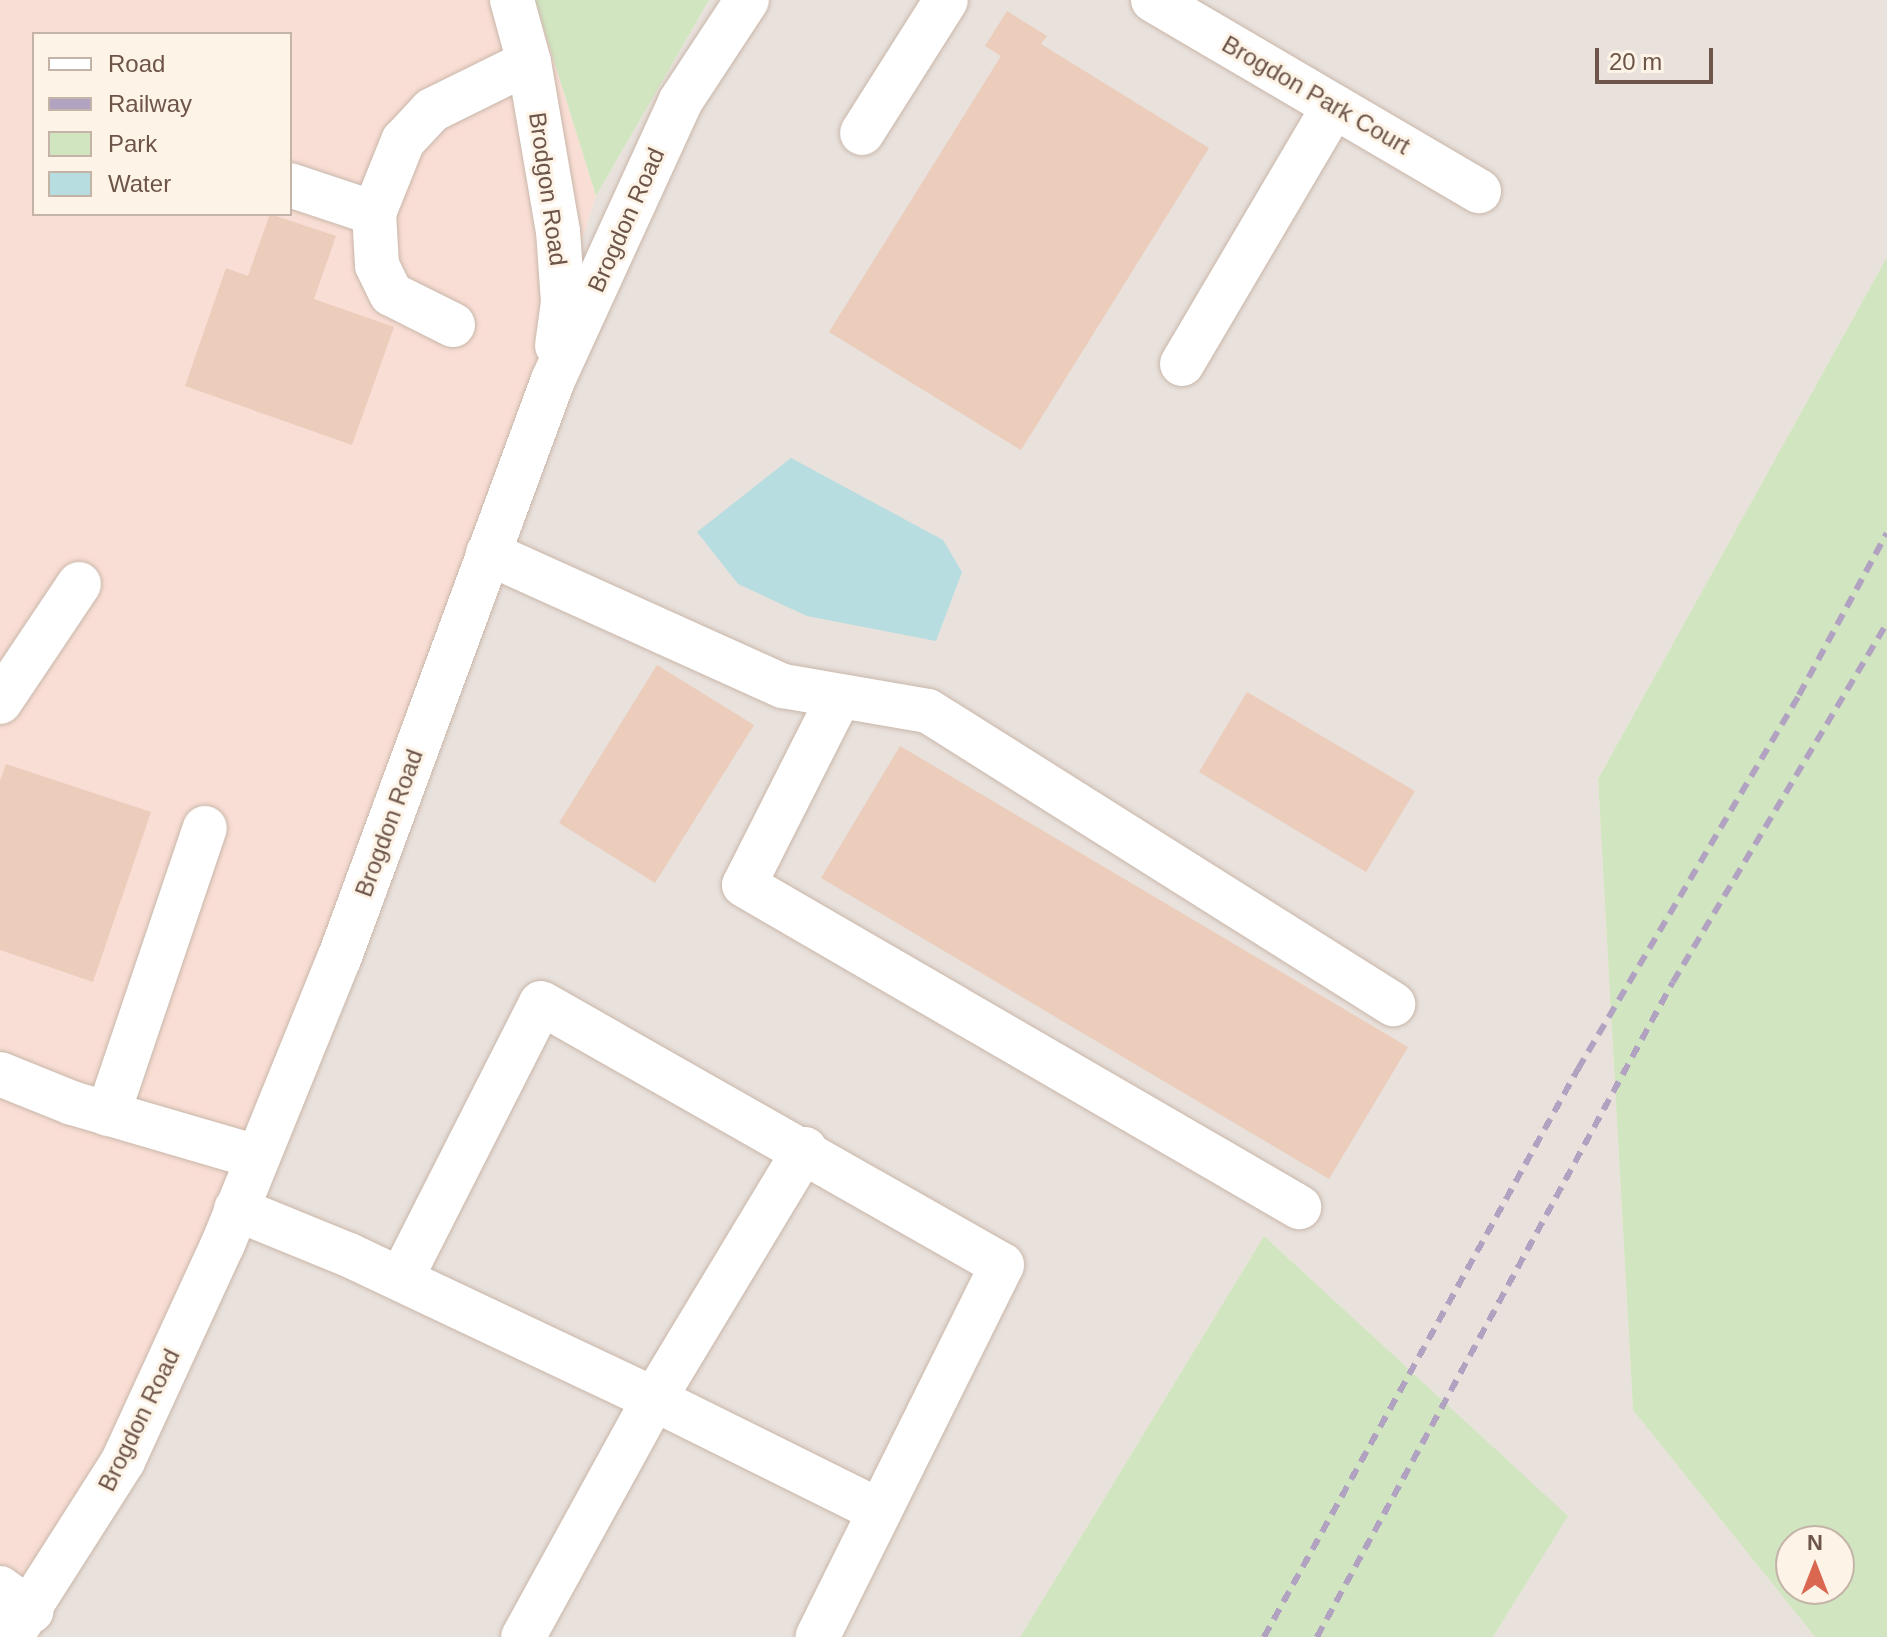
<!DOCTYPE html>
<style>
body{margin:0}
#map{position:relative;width:1887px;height:1637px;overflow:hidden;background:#faefe1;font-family:Arial,sans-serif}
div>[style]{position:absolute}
.commercial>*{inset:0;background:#f9ded5}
.industrial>*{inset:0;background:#e8e1dc}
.green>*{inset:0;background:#d1e5c1}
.water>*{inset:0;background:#b8dde1}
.building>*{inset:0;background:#ecccbb}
.roads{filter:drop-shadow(0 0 2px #c9b6a9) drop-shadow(0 0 2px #c9b6a9)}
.minor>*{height:44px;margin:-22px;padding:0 22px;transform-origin:22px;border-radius:22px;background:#fff}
.rail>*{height:6px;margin-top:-3px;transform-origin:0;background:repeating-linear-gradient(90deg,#b1a2c1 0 12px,transparent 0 20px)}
span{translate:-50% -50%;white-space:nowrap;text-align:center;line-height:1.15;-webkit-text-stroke:6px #fdf3e6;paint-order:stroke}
.street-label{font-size:24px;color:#6e554a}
.legend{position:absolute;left:32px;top:32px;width:260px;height:184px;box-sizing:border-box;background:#fdf3e6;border:2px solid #c4b4a8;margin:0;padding:10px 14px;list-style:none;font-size:24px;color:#6e554a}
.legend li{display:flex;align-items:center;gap:16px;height:40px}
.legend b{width:40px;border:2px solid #c4b4a8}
.north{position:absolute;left:1775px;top:1525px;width:80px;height:80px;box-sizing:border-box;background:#fdf3e6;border:2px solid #c4b4a8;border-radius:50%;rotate:0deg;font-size:22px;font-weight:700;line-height:32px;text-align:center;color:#6e554a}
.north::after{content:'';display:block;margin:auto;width:28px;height:36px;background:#da6850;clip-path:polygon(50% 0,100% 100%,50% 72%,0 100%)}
.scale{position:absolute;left:1595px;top:48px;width:118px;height:36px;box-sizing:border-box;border:4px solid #6e554a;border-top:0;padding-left:10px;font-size:24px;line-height:28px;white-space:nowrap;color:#6e554a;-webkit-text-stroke:6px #fdf3e6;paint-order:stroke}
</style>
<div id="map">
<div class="commercial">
<div style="clip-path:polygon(evenodd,0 0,535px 0,596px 196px,392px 851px,120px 1507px,30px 1637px,0 1637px,0 0,34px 34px,290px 34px,290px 214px,34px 214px,34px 34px)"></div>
</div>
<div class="industrial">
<div style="clip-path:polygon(709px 0,1887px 0,1887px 257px,1598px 779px,1633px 1410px,1815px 1637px,1493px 1637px,1567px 1516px,1264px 1236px,1020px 1637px,30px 1637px,120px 1507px,392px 851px,596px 196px)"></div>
</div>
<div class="green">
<div style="clip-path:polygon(535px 0,709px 0,596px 196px)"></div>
<div style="clip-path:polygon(evenodd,1887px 257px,1887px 1637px,1815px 1637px,1633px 1410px,1598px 779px,1887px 257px,1839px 1541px,1839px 1589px,1791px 1589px,1791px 1541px,1839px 1541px)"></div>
<div style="clip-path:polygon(1264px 1236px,1568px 1516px,1493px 1637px,1020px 1637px)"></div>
</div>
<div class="water">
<div style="clip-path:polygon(791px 458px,943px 540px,962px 572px,936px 641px,807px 616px,738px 584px,697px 532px)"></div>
</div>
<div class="building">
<div style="clip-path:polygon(1007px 11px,1047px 36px,1041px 44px,1209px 148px,1021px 450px,829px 332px,1001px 56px,985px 46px)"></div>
<div style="clip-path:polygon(270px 214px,336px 236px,314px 299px,394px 327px,352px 445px,185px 386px,226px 268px,248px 276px)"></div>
<div style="clip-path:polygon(657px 665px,754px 725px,655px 883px,559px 823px)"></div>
<div style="clip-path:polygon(1247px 692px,1415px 791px,1366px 872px,1199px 772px)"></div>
<div style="clip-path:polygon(900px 746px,1408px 1047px,1329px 1179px,821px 878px)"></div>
<div style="clip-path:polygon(6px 764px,151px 812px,93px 982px,0 950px,0 781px)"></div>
</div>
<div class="roads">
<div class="minor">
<div style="left:512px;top:0;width:64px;rotate:74.7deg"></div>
<div style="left:529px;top:62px;width:171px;rotate:80.3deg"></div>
<div style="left:558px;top:231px;width:71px;rotate:86deg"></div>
<div style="left:563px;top:302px;width:44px;rotate:97.8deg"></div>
<div style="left:1153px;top:0;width:378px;rotate:30.4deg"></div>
<div style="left:862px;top:133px;width:157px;rotate:-57.7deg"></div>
<div style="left:290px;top:185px;width:89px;rotate:18.4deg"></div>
<div style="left:453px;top:325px;width:69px;rotate:-153.4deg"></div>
<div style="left:391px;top:294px;width:32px;rotate:-116deg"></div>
<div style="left:377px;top:265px;width:52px;rotate:-93.3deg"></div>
<div style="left:374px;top:213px;width:78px;rotate:-68.1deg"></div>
<div style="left:403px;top:141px;width:42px;rotate:-46.9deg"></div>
<div style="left:432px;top:110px;width:108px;rotate:-26.3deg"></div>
<div style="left:1182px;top:364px;width:299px;rotate:-59.5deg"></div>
<div style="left:488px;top:553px;width:324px;rotate:24.3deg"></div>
<div style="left:783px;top:686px;width:147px;rotate:9.8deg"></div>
<div style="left:928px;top:711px;width:550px;rotate:32.22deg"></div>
<div style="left:838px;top:699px;width:208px;rotate:116.8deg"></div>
<div style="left:744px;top:885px;width:642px;rotate:30.12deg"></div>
<div style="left:0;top:702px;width:142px;rotate:-56.2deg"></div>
<div style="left:0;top:1074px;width:78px;rotate:21.9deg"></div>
<div style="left:72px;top:1103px;width:193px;rotate:16.3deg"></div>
<div style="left:108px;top:1114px;width:302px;rotate:-71.3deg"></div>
<div style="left:805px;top:1149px;width:292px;rotate:121.1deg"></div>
<div style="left:654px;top:1399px;width:252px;rotate:26.4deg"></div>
<div style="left:236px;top:1209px;width:122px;rotate:22.2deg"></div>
<div style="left:349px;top:1255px;width:337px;rotate:25.3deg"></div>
<div style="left:654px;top:1399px;width:272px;rotate:118.8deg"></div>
<div style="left:401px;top:1279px;width:309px;rotate:-63.1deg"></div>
<div style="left:541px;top:1003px;width:530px;rotate:29.61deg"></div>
<div style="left:1002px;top:1265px;width:415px;rotate:116.4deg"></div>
<div style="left:0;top:1588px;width:39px;rotate:36deg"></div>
<div style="left:11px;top:1637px;width:209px;rotate:-57.5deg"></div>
<div style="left:123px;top:1461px;width:239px;rotate:-65.3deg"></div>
<div style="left:223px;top:1244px;width:308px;rotate:-67.9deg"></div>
<div style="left:339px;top:959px;width:617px;rotate:-69.72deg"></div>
<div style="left:553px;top:380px;width:306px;rotate:-65.4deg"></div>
<div style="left:680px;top:102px;width:122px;rotate:-56.7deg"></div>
</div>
</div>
<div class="rail">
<div style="left:1264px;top:1637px;width:649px;rotate:-61.07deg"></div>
<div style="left:1578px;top:1069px;width:434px;rotate:-59.4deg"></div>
<div style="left:1799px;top:695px;width:184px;rotate:-61.5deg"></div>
<div style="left:1317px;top:1637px;width:745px;rotate:-61.48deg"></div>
<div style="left:1673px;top:982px;width:418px;rotate:-59.2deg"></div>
</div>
<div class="street-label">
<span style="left:1316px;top:95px;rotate:30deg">Brogdon Park Court</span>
<span style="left:548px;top:189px;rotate:82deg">Brodgon Road</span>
<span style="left:626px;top:220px;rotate:-66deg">Brogdon Road</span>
<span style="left:389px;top:823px;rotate:-70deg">Brogdon Road</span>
<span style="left:139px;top:1420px;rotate:-64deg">Brogdon Road</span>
</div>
<ul class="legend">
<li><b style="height:10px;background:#fff"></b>Road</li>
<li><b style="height:10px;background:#b1a2c1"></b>Railway</li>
<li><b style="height:22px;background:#d1e5c1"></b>Park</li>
<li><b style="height:22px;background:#b8dde1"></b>Water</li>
</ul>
<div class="north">N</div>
<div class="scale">20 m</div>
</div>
